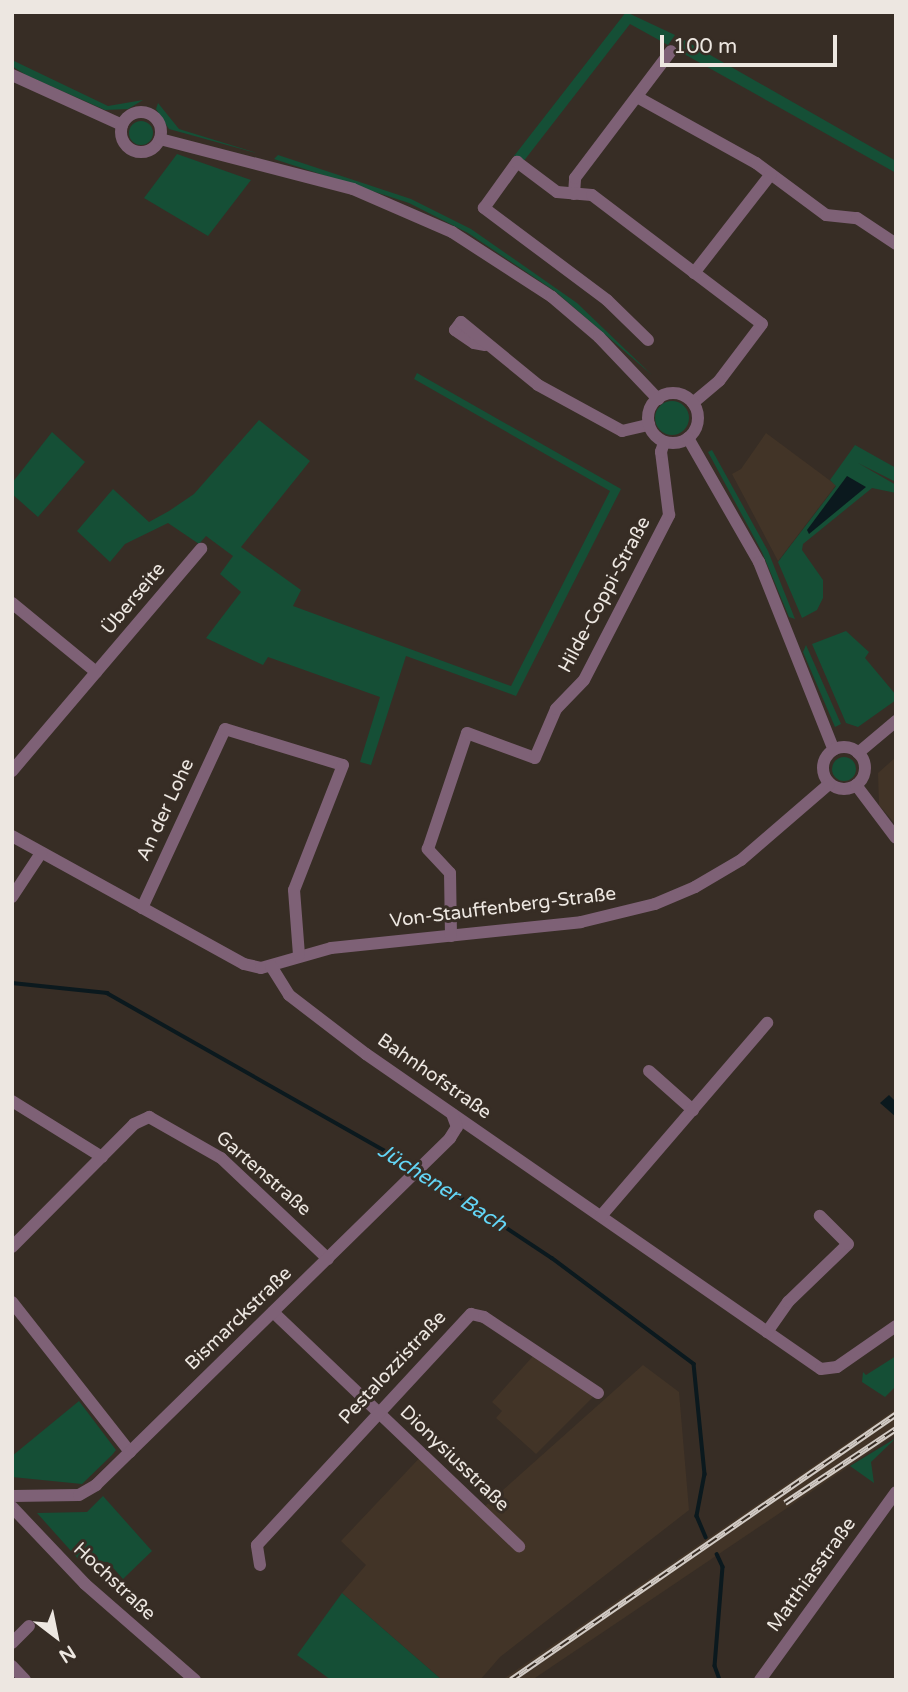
<!DOCTYPE html>
<meta charset="utf-8">
<style>
body{margin:0}
#map{position:relative;width:908px;height:1692px;overflow:hidden;background:#372d25;font-family:"Varela Round",sans-serif}
div>[style]{position:absolute}
.built>*{inset:0;background:#423427}
.green>*{inset:0;background:#154f36}
.round{border-radius:50%}
.water>*{inset:0;background:#0b191e}
.stream>*{height:3.5px;margin:-1.75px;padding:0 1.75px;transform-origin:1.75px;border-radius:1.75px;background:#0b191e}
.minor>*{height:12px;margin:-6px;padding:0 6px;transform-origin:6px;border-radius:6px;background:#7e6176}
.minor>.ring{margin:-6px;padding:0;box-sizing:content-box;background:none;border:12px solid #7e6176;border-radius:50%}
.rail>*{height:6px;margin-top:-3px;transform-origin:0;background:repeating-linear-gradient(90deg,#372d25 0 10px,#d2cbc5 0 20px);box-sizing:border-box;border-block:2px solid #d2cbc5}
span{translate:-50% -50%;white-space:nowrap;text-align:center;line-height:1.15;-webkit-text-stroke:6px #372d25;paint-order:stroke}
.street-label{font-size:19px;color:#ede7e1}
.water-label{font-size:21px;color:#63d6f7;font-style:italic}
.frame{position:absolute;inset:0;border:14px solid #ede7e1;pointer-events:none}
.north{position:absolute;left:21px;top:1601px;width:70px;height:70px;-webkit-text-stroke:5px #372d25;paint-order:stroke;rotate:148deg;font-size:19px;font-weight:700;line-height:28px;text-align:center;color:#ede7e1}
.north::after{content:'';display:block;margin:auto;width:24px;height:32px;background:#ede7e1;clip-path:polygon(50% 0,100% 100%,50% 72%,0 100%)}
.scale{position:absolute;left:660px;top:35px;width:177px;height:32px;box-sizing:border-box;border:4px solid #ede7e1;border-top:0;padding-left:9px;font-size:21px;line-height:24px;white-space:nowrap;color:#ede7e1;-webkit-text-stroke:5px #372d25;paint-order:stroke}
</style>
<div id="map">
<div class="built">
<div style="clip-path:polygon(766px 433px,836px 485px,778px 561px,732px 474px,741px 469px)"></div>
<div style="clip-path:polygon(896px 757px,896px 825px,879px 805px,878px 773px)"></div>
<div style="clip-path:polygon(534px 1355px,594px 1396px,536px 1454px,496px 1418px,502px 1411px,492px 1402px)"></div>
<div style="clip-path:polygon(643px 1365px,679px 1392px,689px 1510px,500px 1657px,480px 1680px,442px 1680px,342px 1593px,366px 1565px,341px 1541px,427px 1450px,484px 1507px)"></div>
<div style="clip-path:polygon(896px 1409px,896px 1434px,876px 1448px,532px 1680px,502px 1680px)"></div>
</div>
<div class="green">
<div style="clip-path:polygon(626px 12px,675px 35px,668px 45px,630px 24px,523px 162px,514px 156px)"></div>
<div style="clip-path:polygon(684px 40px,896px 161px,896px 173px,677px 50px)"></div>
<div style="clip-path:polygon(12px 60px,108px 106px,143px 100px,128px 109px,105px 110px,26px 75px,12px 66px)"></div>
<div style="clip-path:polygon(158px 103px,179px 129px,260px 154px,169px 129px,156px 109px)"></div>
<div class="round" style="left:129px;top:121px;width:24px;height:24px"></div>
<div style="clip-path:polygon(177px 154px,251px 180px,208px 236px,144px 198px)"></div>
<div style="clip-path:polygon(278px 155px,411px 199px,471px 229px,577px 303px,652px 375px,556px 292px,468px 233px,409px 203px,274px 159px)"></div>
<div style="clip-path:polygon(417px 373px,621px 489px,516px 696px,406px 656px,371px 765px,360px 762px,380px 697px,268px 657px,263px 665px,206px 638px,241px 592px,220px 574px,233px 556px,206px 536px,199px 544px,168px 523px,125px 544px,110px 562px,77px 531px,113px 489px,149px 522px,169px 511px,194px 494px,259px 420px,310px 461px,241px 547px,301px 590px,293px 606px,511px 686px,610px 491px,414px 379px)"></div>
<div class="round" style="left:655px;top:401px;width:34px;height:34px"></div>
<div style="clip-path:polygon(52px 432px,85px 462px,38px 517px,12px 494px,12px 483px)"></div>
<div style="clip-path:polygon(855px 445px,896px 468px,896px 482px,858px 463px,896px 485px,896px 493px,872px 488px,803px 544px,802px 550px,823px 580px,823px 598px,817px 610px,802px 618px,778px 562px,836px 486px,830px 480px)"></div>
<div style="clip-path:polygon(712px 450px,768px 551px,795px 619px,789px 617px,762px 552px,708px 452px)"></div>
<div style="clip-path:polygon(846px 631px,869px 652px,865px 658px,896px 695px,896px 700px,858px 727px,846px 723px,812px 644px)"></div>
<div style="clip-path:polygon(806px 645px,841px 724px,835px 727px,803px 652px)"></div>
<div class="round" style="left:832px;top:757px;width:24px;height:24px"></div>
<div style="clip-path:polygon(896px 1356px,896px 1386px,885px 1397px,862px 1382px,863px 1372px,866px 1375px)"></div>
<div style="clip-path:polygon(79px 1401px,116px 1450px,112px 1455px,82px 1484px,12px 1477px,12px 1456px)"></div>
<div style="clip-path:polygon(896px 1438px,871px 1462px,874px 1483px,850px 1466px)"></div>
<div style="clip-path:polygon(103px 1496px,152px 1551px,123px 1579px,108px 1562px,80px 1561px,37px 1513px,87px 1512px)"></div>
<div style="clip-path:polygon(342px 1593px,442px 1680px,331px 1680px,297px 1655px)"></div>
</div>
<div class="water">
<div style="clip-path:polygon(847px 476px,866px 487px,809px 534px,807px 530px)"></div>
<div style="clip-path:polygon(889px 1095px,896px 1102px,896px 1117px,880px 1103px)"></div>
</div>
<div class="stream">
<div style="left:12px;top:983px;width:96px;rotate:6deg"></div>
<div style="left:107px;top:993px;width:354px;rotate:29.6deg"></div>
<div style="left:422px;top:1172px;width:156px;rotate:33.5deg"></div>
<div style="left:552px;top:1258px;width:177px;rotate:36.7deg"></div>
<div style="left:694px;top:1364px;width:111px;rotate:84.3deg"></div>
<div style="left:705px;top:1474px;width:43px;rotate:100.8deg"></div>
<div style="left:697px;top:1516px;width:23px;rotate:67deg"></div>
<div style="left:717px;top:1554px;width:14px;rotate:65deg"></div>
<div style="left:723px;top:1567px;width:99px;rotate:94.6deg"></div>
<div style="left:715px;top:1666px;width:15px;rotate:70deg"></div>
</div>
<div class="minor">
<div style="left:12px;top:75px;width:121px;rotate:24.4deg"></div>
<div style="left:637px;top:97px;width:136px;rotate:29deg"></div>
<div style="left:756px;top:163px;width:87px;rotate:36.6deg"></div>
<div style="left:826px;top:215px;width:31px;rotate:6deg"></div>
<div style="left:857px;top:218px;width:47px;rotate:33.7deg"></div>
<div class="ring" style="left:121px;top:112px;width:28px;height:28px"></div>
<div style="left:160px;top:139px;width:199px;rotate:14.5deg"></div>
<div style="left:353px;top:189px;width:108px;rotate:23.5deg"></div>
<div style="left:452px;top:232px;width:119px;rotate:33deg"></div>
<div style="left:552px;top:297px;width:62px;rotate:40.4deg"></div>
<div style="left:599px;top:337px;width:86px;rotate:46.4deg"></div>
<div style="left:574px;top:194px;width:16px;rotate:-86deg"></div>
<div style="left:575px;top:178px;width:159px;rotate:-52.9deg"></div>
<div style="left:694px;top:273px;width:125px;rotate:-52.1deg"></div>
<div style="left:648px;top:340px;width:57px;rotate:-135.7deg"></div>
<div style="left:607px;top:300px;width:154px;rotate:-143.2deg"></div>
<div style="left:484px;top:208px;width:57px;rotate:-54.3deg"></div>
<div style="left:517px;top:162px;width:50px;rotate:36.9deg"></div>
<div style="left:557px;top:192px;width:35px;rotate:5deg"></div>
<div style="left:592px;top:195px;width:213px;rotate:37.2deg"></div>
<div style="left:762px;top:324px;width:71px;rotate:127deg"></div>
<div style="left:719px;top:381px;width:34px;rotate:140deg"></div>
<div style="left:485px;top:345px;width:11px;rotate:-170deg"></div>
<div style="left:474px;top:343px;width:23px;rotate:-146deg"></div>
<div style="left:455px;top:330px;width:10px;rotate:-53deg"></div>
<div style="left:461px;top:322px;width:99px;rotate:39.3deg"></div>
<div style="left:538px;top:385px;width:96px;rotate:28.7deg"></div>
<div style="left:622px;top:431px;width:28px;rotate:-13deg"></div>
<div class="ring" style="left:648px;top:393px;width:38px;height:38px"></div>
<div style="left:688px;top:438px;width:143px;rotate:60.2deg"></div>
<div style="left:759px;top:562px;width:202px;rotate:68.3deg"></div>
<div style="left:12px;top:603px;width:109px;rotate:39.4deg"></div>
<div class="ring" style="left:823px;top:747px;width:30px;height:30px"></div>
<div style="left:858px;top:753px;width:50px;rotate:-40.1deg"></div>
<div style="left:12px;top:771px;width:292px;rotate:-49.6deg"></div>
<div style="left:856px;top:785px;width:66px;rotate:53deg"></div>
<div style="left:12px;top:836px;width:265px;rotate:28.9deg"></div>
<div style="left:244px;top:964px;width:17px;rotate:13deg"></div>
<div style="left:261px;top:968px;width:73px;rotate:-15.9deg"></div>
<div style="left:331px;top:948px;width:251px;rotate:-5.9deg"></div>
<div style="left:581px;top:922px;width:76px;rotate:-13.7deg"></div>
<div style="left:655px;top:904px;width:43px;rotate:-23deg"></div>
<div style="left:695px;top:887px;width:53px;rotate:-30.4deg"></div>
<div style="left:741px;top:860px;width:116px;rotate:-40.8deg"></div>
<div style="left:12px;top:897px;width:53px;rotate:-56.6deg"></div>
<div style="left:142px;top:908px;width:197px;rotate:-65.1deg"></div>
<div style="left:225px;top:729px;width:123px;rotate:17deg"></div>
<div style="left:343px;top:765px;width:134px;rotate:111.4deg"></div>
<div style="left:294px;top:890px;width:65px;rotate:85.6deg"></div>
<div style="left:451px;top:936px;width:63px;rotate:-90.9deg"></div>
<div style="left:450px;top:873px;width:33px;rotate:-133deg"></div>
<div style="left:428px;top:849px;width:122px;rotate:-71.4deg"></div>
<div style="left:467px;top:733px;width:72px;rotate:20.2deg"></div>
<div style="left:535px;top:758px;width:53px;rotate:-66.8deg"></div>
<div style="left:556px;top:709px;width:40px;rotate:-46deg"></div>
<div style="left:584px;top:680px;width:186px;rotate:-62.7deg"></div>
<div style="left:669px;top:515px;width:64px;rotate:-97.2deg"></div>
<div style="left:661px;top:452px;width:10px;rotate:-73deg"></div>
<div style="left:271px;top:966px;width:34px;rotate:58deg"></div>
<div style="left:289px;top:995px;width:97px;rotate:37.5deg"></div>
<div style="left:366px;top:1054px;width:553px;rotate:34.7deg"></div>
<div style="left:821px;top:1369px;width:16px;rotate:-7deg"></div>
<div style="left:837px;top:1367px;width:72px;rotate:-34.8deg"></div>
<div style="left:649px;top:1071px;width:59px;rotate:41.6deg"></div>
<div style="left:12px;top:1101px;width:106px;rotate:31.9deg"></div>
<div style="left:601px;top:1216px;width:255px;rotate:-49.3deg"></div>
<div style="left:12px;top:1247px;width:173px;rotate:-45.2deg"></div>
<div style="left:134px;top:1124px;width:17px;rotate:-25deg"></div>
<div style="left:149px;top:1117px;width:83px;rotate:29.7deg"></div>
<div style="left:221px;top:1158px;width:147px;rotate:43.3deg"></div>
<div style="left:12px;top:1302px;width:191px;rotate:51.8deg"></div>
<div style="left:273px;top:1312px;width:340px;rotate:43.6deg"></div>
<div style="left:767px;top:1332px;width:37px;rotate:-55deg"></div>
<div style="left:788px;top:1302px;width:83px;rotate:-44deg"></div>
<div style="left:848px;top:1244px;width:40px;rotate:-135deg"></div>
<div style="left:12px;top:1496px;width:67px;rotate:-0.9deg"></div>
<div style="left:79px;top:1495px;width:20px;rotate:-30deg"></div>
<div style="left:96px;top:1485px;width:496px;rotate:-44.4deg"></div>
<div style="left:450px;top:1138px;width:13px;rotate:-58deg"></div>
<div style="left:457px;top:1127px;width:14px;rotate:-111deg"></div>
<div style="left:12px;top:1507px;width:106px;rotate:46.5deg"></div>
<div style="left:85px;top:1584px;width:146px;rotate:41.1deg"></div>
<div style="left:260px;top:1565px;width:20px;rotate:-99deg"></div>
<div style="left:257px;top:1545px;width:315px;rotate:-47.2deg"></div>
<div style="left:471px;top:1314px;width:13px;rotate:13deg"></div>
<div style="left:484px;top:1317px;width:137px;rotate:33.7deg"></div>
<div style="left:12px;top:1643px;width:24px;rotate:-45deg"></div>
<div style="left:12px;top:1666px;width:19px;rotate:47deg"></div>
<div style="left:760px;top:1680px;width:232px;rotate:-54.1deg"></div>
</div>
<div class="rail">
<div style="left:785px;top:1503px;width:133px;rotate:-33.7deg"></div>
<div style="left:511px;top:1680px;width:468px;rotate:-34.6deg"></div>
</div>
<div class="street-label">
<span style="left:605px;top:595px;rotate:-62deg">Hilde-Coppi-Straße</span>
<span style="left:134px;top:599px;rotate:-50deg">Überseite</span>
<span style="left:166px;top:810px;rotate:-65deg">An der Lohe</span>
<span style="left:503px;top:908px;rotate:-7deg">Von-Stauffenberg-Straße</span>
<span style="left:434px;top:1077px;rotate:35deg">Bahnhofstraße</span>
<span style="left:263px;top:1174px;rotate:41deg">Gartenstraße</span>
<span style="left:239px;top:1319px;rotate:-44deg">Bismarckstraße</span>
<span style="left:393px;top:1368px;rotate:-47deg">Pestalozzistraße</span>
<span style="left:454px;top:1459px;rotate:44deg">Dionysiusstraße</span>
<span style="left:812px;top:1575px;rotate:-54deg">Matthiasstraße</span>
<span style="left:114px;top:1582px;rotate:43deg">Hochstraße</span>
</div>
<div class="water-label">
<span style="left:442px;top:1188px;rotate:32deg">Jüchener Bach</span>
</div>
<div class="frame"></div>
<div class="north">N</div>
<div class="scale">100 m</div>
</div>
